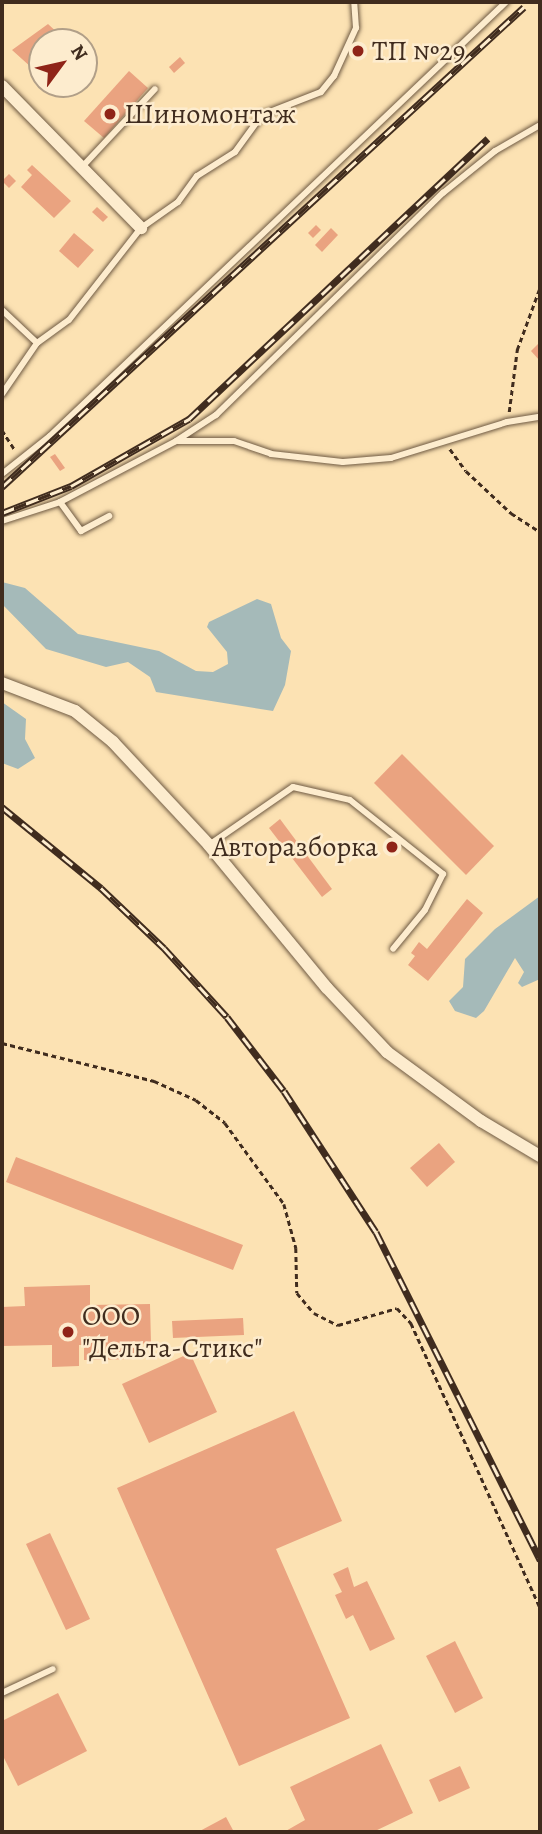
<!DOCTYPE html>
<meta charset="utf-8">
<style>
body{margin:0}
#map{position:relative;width:542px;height:1834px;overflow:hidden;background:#fce2b3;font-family:Alegreya,serif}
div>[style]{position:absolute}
.water>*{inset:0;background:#a5bab9}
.building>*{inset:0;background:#eaa380}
.path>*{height:2.5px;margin-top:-1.25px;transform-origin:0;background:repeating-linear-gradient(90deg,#402c1e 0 5px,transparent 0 8.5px)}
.roads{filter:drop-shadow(0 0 2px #6f5a43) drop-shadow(0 0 2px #6f5a43)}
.service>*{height:6px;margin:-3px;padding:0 3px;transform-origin:3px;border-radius:3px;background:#fdecce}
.minor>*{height:12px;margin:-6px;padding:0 6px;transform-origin:6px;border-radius:6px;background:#fdecce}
.rail>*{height:7px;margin-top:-3.5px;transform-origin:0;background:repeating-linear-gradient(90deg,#fdecce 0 13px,#402c1e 0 26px);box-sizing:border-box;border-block:2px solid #402c1e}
.dots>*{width:19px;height:19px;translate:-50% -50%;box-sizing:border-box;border:4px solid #fdecce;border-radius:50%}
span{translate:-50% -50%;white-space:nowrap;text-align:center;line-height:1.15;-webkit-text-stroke:5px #fdecce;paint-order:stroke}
.poi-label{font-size:28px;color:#402c1e}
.left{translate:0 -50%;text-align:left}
.right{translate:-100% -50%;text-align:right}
.frame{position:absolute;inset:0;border:4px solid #402c1e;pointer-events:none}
.north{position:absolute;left:28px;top:28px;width:70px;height:70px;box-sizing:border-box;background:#fdecce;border:2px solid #b19f88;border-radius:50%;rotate:57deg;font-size:19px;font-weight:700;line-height:28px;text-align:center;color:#402c1e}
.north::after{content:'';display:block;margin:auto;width:24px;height:32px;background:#8f2418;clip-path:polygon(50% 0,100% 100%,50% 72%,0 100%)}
</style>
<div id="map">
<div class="water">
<div style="clip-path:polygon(2px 582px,25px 588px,78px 634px,159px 651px,196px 671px,213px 672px,228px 664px,227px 652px,207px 627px,209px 622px,257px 599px,271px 604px,281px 638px,291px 651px,285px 685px,273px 711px,156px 692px,150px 677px,128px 662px,106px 667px,46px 649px,2px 604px)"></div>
<div style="clip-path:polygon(2px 702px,26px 719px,25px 739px,35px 758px,18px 769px,2px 763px)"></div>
<div style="clip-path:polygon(540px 896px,540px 979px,522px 987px,518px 983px,524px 972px,515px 958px,484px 1011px,476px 1018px,455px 1011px,449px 1001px,463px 987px,465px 959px,495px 929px)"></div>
</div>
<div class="building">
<div style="clip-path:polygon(48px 24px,61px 36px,56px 42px,42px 42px,42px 57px,32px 68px,12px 50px)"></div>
<div style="clip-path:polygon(356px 43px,366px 48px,360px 59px,350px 54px)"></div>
<div style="clip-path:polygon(180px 57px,185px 63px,174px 73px,169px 67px)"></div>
<div style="clip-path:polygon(129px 71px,148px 88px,104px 138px,84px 121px)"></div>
<div style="clip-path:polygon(32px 165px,71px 201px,54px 218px,21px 187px,32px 175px,27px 170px)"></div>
<div style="clip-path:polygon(9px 174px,16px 181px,9px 188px,2px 181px)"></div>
<div style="clip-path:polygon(97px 207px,108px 217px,103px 222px,92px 212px)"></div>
<div style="clip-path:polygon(316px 225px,321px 230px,313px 238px,308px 233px)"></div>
<div style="clip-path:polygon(331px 228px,338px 235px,322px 252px,315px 245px)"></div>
<div style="clip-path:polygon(74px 233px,94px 250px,78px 268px,59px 251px)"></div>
<div style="clip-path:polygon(540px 342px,540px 361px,531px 351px)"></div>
<div style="clip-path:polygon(55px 454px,65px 468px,60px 471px,50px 457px)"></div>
<div style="clip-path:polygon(402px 754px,494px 846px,466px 875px,374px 783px)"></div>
<div style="clip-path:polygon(280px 819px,332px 889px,322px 897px,269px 828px)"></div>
<div style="clip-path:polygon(467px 899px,483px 913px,428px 981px,408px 965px,415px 956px,411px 953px,419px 942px,427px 949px)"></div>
<div style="clip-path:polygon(439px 1143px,455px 1162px,427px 1187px,410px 1168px)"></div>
<div style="clip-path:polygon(16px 1157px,243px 1245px,233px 1270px,6px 1182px)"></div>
<div style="clip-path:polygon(90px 1285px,90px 1305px,150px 1304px,151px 1343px,137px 1344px,138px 1359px,84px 1360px,84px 1345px,79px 1345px,79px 1366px,52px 1367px,52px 1345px,2px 1346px,2px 1307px,25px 1306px,24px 1287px)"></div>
<div style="clip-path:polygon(243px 1318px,244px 1335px,173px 1338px,172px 1321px)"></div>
<div style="clip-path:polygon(190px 1353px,217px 1412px,149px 1443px,122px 1384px)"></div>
<div style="clip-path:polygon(294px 1411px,342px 1521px,276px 1549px,350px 1718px,239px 1766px,117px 1488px)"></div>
<div style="clip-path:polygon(50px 1533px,90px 1619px,66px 1630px,26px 1544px)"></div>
<div style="clip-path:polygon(348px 1567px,354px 1587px,367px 1581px,395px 1639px,370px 1651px,353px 1615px,346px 1619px,335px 1595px,342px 1592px,333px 1574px)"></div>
<div style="clip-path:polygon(455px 1641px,483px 1698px,455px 1713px,426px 1656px)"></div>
<div style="clip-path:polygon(58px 1693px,87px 1751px,18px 1786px,2px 1754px,2px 1721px)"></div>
<div style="clip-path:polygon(381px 1744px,413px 1813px,373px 1832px,284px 1832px,305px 1820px,290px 1787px)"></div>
<div style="clip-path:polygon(460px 1766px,470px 1788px,439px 1802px,429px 1780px)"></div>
<div style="clip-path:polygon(226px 1817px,234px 1832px,198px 1832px)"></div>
</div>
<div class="path">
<div style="left:509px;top:412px;width:63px;rotate:-82.6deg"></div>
<div style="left:517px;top:350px;width:67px;rotate:-69.9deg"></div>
<div style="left:2px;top:430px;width:24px;rotate:57deg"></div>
<div style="left:450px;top:449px;width:27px;rotate:54deg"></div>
<div style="left:466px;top:471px;width:62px;rotate:43deg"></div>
<div style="left:511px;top:513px;width:35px;rotate:33deg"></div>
<div style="left:2px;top:1043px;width:157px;rotate:14deg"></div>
<div style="left:154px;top:1081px;width:46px;rotate:24.3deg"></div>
<div style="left:196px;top:1100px;width:37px;rotate:38deg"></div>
<div style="left:225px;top:1123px;width:100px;rotate:53.9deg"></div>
<div style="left:284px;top:1204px;width:46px;rotate:74.7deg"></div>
<div style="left:296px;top:1248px;width:45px;rotate:88.7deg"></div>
<div style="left:297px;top:1293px;width:26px;rotate:50deg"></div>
<div style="left:314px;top:1313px;width:27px;rotate:27deg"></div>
<div style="left:338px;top:1325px;width:61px;rotate:-16.1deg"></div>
<div style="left:397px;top:1308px;width:21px;rotate:47deg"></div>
<div style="left:411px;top:1323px;width:312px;rotate:65.6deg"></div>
</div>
<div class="roads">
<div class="service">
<div style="left:81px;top:168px;width:108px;rotate:-46.9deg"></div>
<div style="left:2px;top:310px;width:48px;rotate:43.3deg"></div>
<div style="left:2px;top:394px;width:62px;rotate:-55.5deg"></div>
<div style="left:37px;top:343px;width:39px;rotate:-36deg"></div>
<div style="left:69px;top:320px;width:117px;rotate:-52deg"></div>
<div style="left:141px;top:228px;width:45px;rotate:-35.1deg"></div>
<div style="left:178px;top:202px;width:32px;rotate:-54deg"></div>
<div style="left:197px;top:176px;width:45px;rotate:-32.3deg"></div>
<div style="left:235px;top:152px;width:46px;rotate:-53.9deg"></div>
<div style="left:262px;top:115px;width:63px;rotate:-21.3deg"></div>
<div style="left:321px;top:92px;width:21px;rotate:-51deg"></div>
<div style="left:334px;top:76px;width:53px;rotate:-65.4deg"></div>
<div style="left:356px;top:28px;width:26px;rotate:-94deg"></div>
<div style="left:178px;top:441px;width:56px"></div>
<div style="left:234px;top:441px;width:39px;rotate:19deg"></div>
<div style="left:271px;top:454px;width:72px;rotate:6.3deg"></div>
<div style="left:343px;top:462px;width:48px;rotate:-4.8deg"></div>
<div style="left:391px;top:458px;width:121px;rotate:-17.2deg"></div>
<div style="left:507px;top:422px;width:33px;rotate:-9deg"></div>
<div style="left:2px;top:474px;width:61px;rotate:-38.4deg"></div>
<div style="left:50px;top:436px;width:630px;rotate:-43.58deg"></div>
<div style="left:60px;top:502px;width:36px;rotate:54deg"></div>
<div style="left:81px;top:531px;width:32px;rotate:-28deg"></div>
<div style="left:2px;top:521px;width:61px;rotate:-18.1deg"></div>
<div style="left:60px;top:502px;width:131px;rotate:-27.7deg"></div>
<div style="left:176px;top:441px;width:48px;rotate:-33deg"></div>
<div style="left:216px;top:415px;width:318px;rotate:-44.4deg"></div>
<div style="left:443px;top:193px;width:67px;rotate:-38.9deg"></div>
<div style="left:495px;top:151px;width:52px;rotate:-30deg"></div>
<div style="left:209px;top:845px;width:102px;rotate:-34.6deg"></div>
<div style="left:293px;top:787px;width:58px;rotate:12.8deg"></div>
<div style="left:350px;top:800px;width:119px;rotate:38.5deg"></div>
<div style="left:443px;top:874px;width:40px;rotate:116.6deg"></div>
<div style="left:425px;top:910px;width:50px;rotate:129.4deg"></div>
<div style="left:2px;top:1693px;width:56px;rotate:-25.2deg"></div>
</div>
<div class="minor">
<div style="left:2px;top:86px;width:199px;rotate:45.6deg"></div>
<div style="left:2px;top:683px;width:78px;rotate:21deg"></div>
<div style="left:75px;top:711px;width:49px;rotate:39.2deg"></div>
<div style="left:113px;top:742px;width:141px;rotate:47deg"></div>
<div style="left:209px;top:845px;width:185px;rotate:50.5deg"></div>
<div style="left:327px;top:988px;width:88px;rotate:46.8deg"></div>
<div style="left:387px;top:1052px;width:117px;rotate:36.3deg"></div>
<div style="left:481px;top:1121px;width:69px;rotate:30.7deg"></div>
</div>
</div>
<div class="rail">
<div style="left:2px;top:487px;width:709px;rotate:-42.6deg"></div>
<div style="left:2px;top:513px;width:74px;rotate:-21.4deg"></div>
<div style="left:71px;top:486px;width:136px;rotate:-29.6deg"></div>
<div style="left:189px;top:419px;width:410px;rotate:-43.2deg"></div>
<div style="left:2px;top:807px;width:128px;rotate:39.3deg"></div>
<div style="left:101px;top:888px;width:87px;rotate:43.6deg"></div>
<div style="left:164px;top:948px;width:93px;rotate:47.6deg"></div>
<div style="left:227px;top:1017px;width:93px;rotate:52.4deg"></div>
<div style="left:284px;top:1091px;width:168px;rotate:56.9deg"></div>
<div style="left:376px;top:1232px;width:367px;rotate:63.4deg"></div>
</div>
<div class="dots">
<div style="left:358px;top:51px;background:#8f2418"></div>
<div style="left:110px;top:114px;background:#8f2418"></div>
<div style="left:392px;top:847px;background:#8f2418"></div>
<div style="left:68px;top:1332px;background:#8f2418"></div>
</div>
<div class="poi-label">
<span class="left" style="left:372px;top:51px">ТП №29</span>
<span class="left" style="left:124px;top:114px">Шиномонтаж</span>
<span class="right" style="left:378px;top:847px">Авторазборка</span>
<span class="left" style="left:82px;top:1332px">ООО<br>"Дельта-Стикс"</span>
</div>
<div class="frame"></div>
<div class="north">N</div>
</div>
